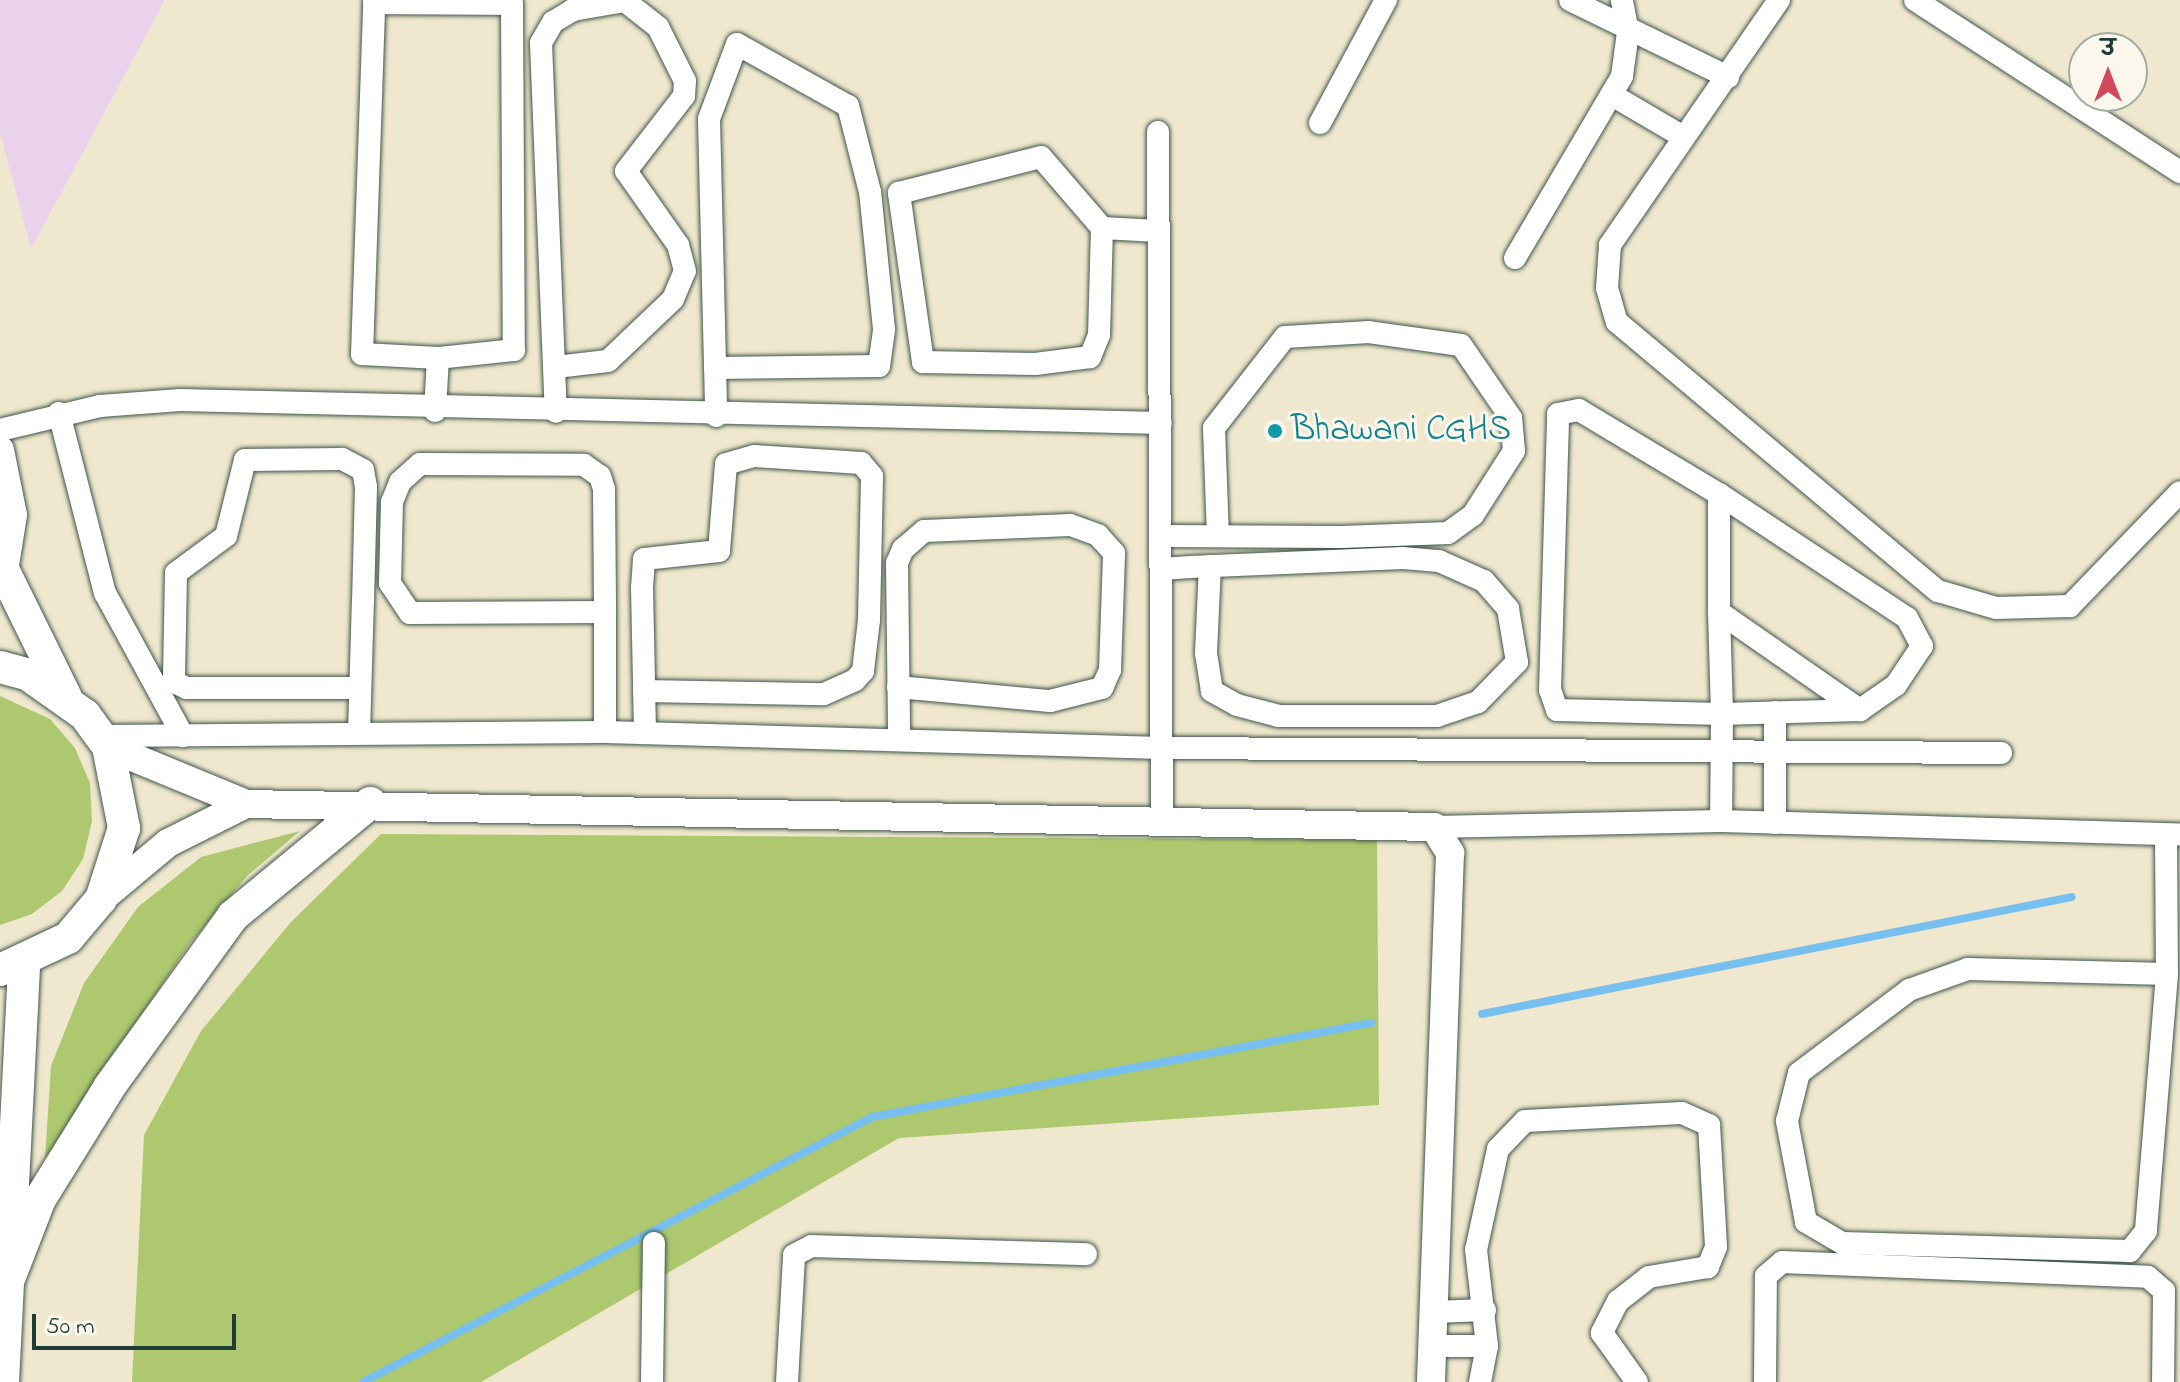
<!DOCTYPE html>
<meta charset="utf-8">
<style>
body{margin:0}
#map{position:relative;width:2180px;height:1382px;overflow:hidden;background:#f0e8ce;font-family:"Indie Flower","Playpen Sans Deva",sans-serif}
div>[style]{position:absolute}
.built>*{inset:0;background:#ead1ec}
.green>*{inset:0;background:#adc86e}
.stream>*{height:8px;margin:-4px;padding:0 4px;transform-origin:4px;border-radius:4px;background:#77bfef}
.roads{filter:drop-shadow(0 0 2px #3e574b) drop-shadow(0 0 2px #3e574b)}
.minor>*{height:22px;margin:-11px;padding:0 11px;transform-origin:11px;border-radius:11px;background:#fff}
.tertiary>*{height:28px;margin:-14px;padding:0 14px;transform-origin:14px;border-radius:14px;background:#fff}
.secondary>*{height:32px;margin:-16px;padding:0 16px;transform-origin:16px;border-radius:16px;background:#fff}
.dots>*{width:22px;height:22px;translate:-50% -50%;box-sizing:border-box;border:4px solid #fbf7ec;border-radius:50%}
span{translate:-50% -50%;white-space:nowrap;text-align:center;line-height:1.15;-webkit-text-stroke:6px #fbf7ec;paint-order:stroke}
.culture-label{font-size:36px;color:#0d838f}
.left{translate:0 -50%;text-align:left}
.north{position:absolute;left:2068px;top:32px;width:80px;height:80px;box-sizing:border-box;background:#fbf7ec;border:2px solid #a3ada2;border-radius:50%;rotate:0deg;font-size:22px;font-weight:700;line-height:32px;text-align:center;color:#1f3d34}
.north::after{content:'';display:block;margin:auto;width:28px;height:36px;background:#d1495b;clip-path:polygon(50% 0,100% 100%,50% 72%,0 100%)}
.scale{position:absolute;left:32px;top:1314px;width:204px;height:36px;box-sizing:border-box;border:4px solid #1f3d34;border-top:0;padding-left:10px;font-size:24px;line-height:28px;white-space:nowrap;color:#1f3d34;-webkit-text-stroke:6px #fbf7ec;paint-order:stroke}
</style>
<div id="map">
<div class="built">
<div style="clip-path:polygon(0 0,165px 0,31px 249px,0 132px)"></div>
</div>
<div class="green">
<div style="clip-path:polygon(0 696px,50px 719px,75px 748px,90px 783px,92px 821px,83px 859px,62px 891px,32px 914px,0 925px)"></div>
<div style="clip-path:polygon(300px 831px,248px 875px,190px 943px,45px 1158px,51px 1066px,84px 983px,138px 907px,201px 857px)"></div>
<div style="clip-path:polygon(381px 834px,1377px 840px,1379px 1105px,899px 1138px,481px 1382px,132px 1382px,144px 1135px,201px 1031px,291px 922px)"></div>
</div>
<div class="stream">
<div style="left:1482px;top:1014px;width:601px;rotate:-11.22deg"></div>
<div style="left:363px;top:1382px;width:574px;rotate:-27.5deg"></div>
<div style="left:872px;top:1117px;width:508px;rotate:-10.67deg"></div>
</div>
<div class="roads">
<div class="minor">
<div style="left:1570px;top:0;width:176px;rotate:26deg"></div>
<div style="left:1779px;top:0;width:298px;rotate:124.6deg"></div>
<div style="left:1610px;top:245px;width:43px;rotate:94deg"></div>
<div style="left:1607px;top:288px;width:35px;rotate:74deg"></div>
<div style="left:1617px;top:322px;width:419px;rotate:40deg"></div>
<div style="left:1938px;top:591px;width:60px;rotate:16.3deg"></div>
<div style="left:1996px;top:608px;width:74px;rotate:-1.5deg"></div>
<div style="left:2070px;top:606px;width:158px;rotate:-46deg"></div>
<div style="left:1915px;top:0;width:316px;rotate:33deg"></div>
<div style="left:1612px;top:95px;width:79px;rotate:30.5deg"></div>
<div style="left:1320px;top:123px;width:140px;rotate:-61.8deg"></div>
<div style="left:1158px;top:132px;width:690px;rotate:89.67deg"></div>
<div style="left:1102px;top:228px;width:107px;rotate:91.6deg"></div>
<div style="left:1099px;top:335px;width:24px;rotate:112deg"></div>
<div style="left:1090px;top:357px;width:55px;rotate:172.7deg"></div>
<div style="left:1035px;top:364px;width:112px;rotate:-179deg"></div>
<div style="left:923px;top:362px;width:171px;rotate:-98.1deg"></div>
<div style="left:899px;top:193px;width:146px;rotate:-14.2deg"></div>
<div style="left:1041px;top:157px;width:94px;rotate:49.3deg"></div>
<div style="left:1102px;top:228px;width:56px;rotate:3.1deg"></div>
<div style="left:1515px;top:258px;width:211px;rotate:-59.5deg"></div>
<div style="left:1622px;top:76px;width:44px;rotate:-82.2deg"></div>
<div style="left:1628px;top:32px;width:33px;rotate:-101deg"></div>
<div style="left:556px;top:367px;width:52px;rotate:-6.6deg"></div>
<div style="left:608px;top:361px;width:90px;rotate:-43.6deg"></div>
<div style="left:673px;top:299px;width:30px;rotate:-67deg"></div>
<div style="left:685px;top:271px;width:27px;rotate:-105deg"></div>
<div style="left:678px;top:245px;width:90px;rotate:-125.1deg"></div>
<div style="left:626px;top:171px;width:95px;rotate:-52.3deg"></div>
<div style="left:684px;top:96px;width:15px;rotate:-86deg"></div>
<div style="left:685px;top:81px;width:60px;rotate:-116.6deg"></div>
<div style="left:658px;top:27px;width:42px;rotate:-141.8deg"></div>
<div style="left:625px;top:1px;width:53px;rotate:170.2deg"></div>
<div style="left:573px;top:10px;width:23px;rotate:149deg"></div>
<div style="left:553px;top:22px;width:24px;rotate:120deg"></div>
<div style="left:541px;top:43px;width:369px;rotate:87.7deg"></div>
<div style="left:715px;top:368px;width:164px;rotate:-0.7deg"></div>
<div style="left:879px;top:366px;width:37px;rotate:-82deg"></div>
<div style="left:884px;top:329px;width:138px;rotate:-95.8deg"></div>
<div style="left:870px;top:192px;width:89px;rotate:-104.3deg"></div>
<div style="left:848px;top:106px;width:127px;rotate:-150.8deg"></div>
<div style="left:737px;top:44px;width:80px;rotate:110.5deg"></div>
<div style="left:709px;top:119px;width:297px;rotate:88.6deg"></div>
<div style="left:435px;top:411px;width:53px;rotate:-86.8deg"></div>
<div style="left:438px;top:358px;width:76px;rotate:-177deg"></div>
<div style="left:362px;top:354px;width:351px;rotate:-88deg"></div>
<div style="left:374px;top:3px;width:138px;rotate:0.4deg"></div>
<div style="left:512px;top:4px;width:346px;rotate:89.7deg"></div>
<div style="left:514px;top:350px;width:76px;rotate:174deg"></div>
<div style="left:59px;top:413px;width:186px;rotate:75.7deg"></div>
<div style="left:105px;top:593px;width:163px;rotate:61.4deg"></div>
<div style="left:0;top:430px;width:103px;rotate:-13.5deg"></div>
<div style="left:100px;top:406px;width:80px;rotate:-4.3deg"></div>
<div style="left:180px;top:400px;width:981px;rotate:1.34deg"></div>
<div style="left:1719px;top:494px;width:225px;rotate:33.4deg"></div>
<div style="left:1907px;top:618px;width:32px;rotate:62deg"></div>
<div style="left:1922px;top:646px;width:47px;rotate:123.7deg"></div>
<div style="left:1896px;top:685px;width:44px;rotate:145.2deg"></div>
<div style="left:1860px;top:710px;width:138px;rotate:178.3deg"></div>
<div style="left:1722px;top:714px;width:165px;rotate:-178.6deg"></div>
<div style="left:1557px;top:710px;width:21px;rotate:-109deg"></div>
<div style="left:1550px;top:690px;width:276px;rotate:-88.3deg"></div>
<div style="left:1558px;top:414px;width:21px;rotate:-11deg"></div>
<div style="left:1579px;top:410px;width:163px;rotate:31deg"></div>
<div style="left:1719px;top:494px;width:118px;rotate:90deg"></div>
<div style="left:1719px;top:612px;width:102px;rotate:88.3deg"></div>
<div style="left:1722px;top:714px;width:107px;rotate:90.5deg"></div>
<div style="left:1162px;top:536px;width:180px;rotate:0.3deg"></div>
<div style="left:1342px;top:537px;width:106px;rotate:-2.2deg"></div>
<div style="left:1448px;top:533px;width:31px;rotate:-36deg"></div>
<div style="left:1473px;top:515px;width:76px;rotate:-57.4deg"></div>
<div style="left:1514px;top:451px;width:33px;rotate:-95deg"></div>
<div style="left:1511px;top:418px;width:88px;rotate:-124.4deg"></div>
<div style="left:1461px;top:345px;width:93px;rotate:-172deg"></div>
<div style="left:1369px;top:332px;width:84px;rotate:176.6deg"></div>
<div style="left:1285px;top:337px;width:115px;rotate:128deg"></div>
<div style="left:1214px;top:428px;width:107px;rotate:87.9deg"></div>
<div style="left:1162px;top:569px;width:28px;rotate:-4deg"></div>
<div style="left:1190px;top:567px;width:213px;rotate:-2.4deg"></div>
<div style="left:1403px;top:558px;width:36px;rotate:5deg"></div>
<div style="left:1439px;top:561px;width:49px;rotate:24deg"></div>
<div style="left:1484px;top:581px;width:37px;rotate:49deg"></div>
<div style="left:1508px;top:609px;width:54px;rotate:80.4deg"></div>
<div style="left:1517px;top:662px;width:56px;rotate:134.3deg"></div>
<div style="left:1478px;top:702px;width:43px;rotate:161.1deg"></div>
<div style="left:1437px;top:716px;width:158px;rotate:180deg"></div>
<div style="left:1279px;top:716px;width:43px;rotate:-165.3deg"></div>
<div style="left:1237px;top:705px;width:29px;rotate:-151deg"></div>
<div style="left:1212px;top:691px;width:38px;rotate:-99deg"></div>
<div style="left:1206px;top:653px;width:87px;rotate:-87.4deg"></div>
<div style="left:605px;top:612px;width:195px;rotate:179.7deg"></div>
<div style="left:410px;top:613px;width:36px;rotate:-124deg"></div>
<div style="left:390px;top:583px;width:81px;rotate:-88.6deg"></div>
<div style="left:392px;top:502px;width:22px;rotate:-68deg"></div>
<div style="left:400px;top:482px;width:27px;rotate:-42deg"></div>
<div style="left:420px;top:464px;width:164px;rotate:0.3deg"></div>
<div style="left:584px;top:465px;width:19px;rotate:35deg"></div>
<div style="left:600px;top:476px;width:14px;rotate:73deg"></div>
<div style="left:604px;top:489px;width:123px;rotate:89.5deg"></div>
<div style="left:605px;top:612px;width:120px;rotate:90deg"></div>
<div style="left:1719px;top:612px;width:172px;rotate:34.8deg"></div>
<div style="left:898px;top:687px;width:153px;rotate:5.3deg"></div>
<div style="left:1050px;top:701px;width:54px;rotate:-14deg"></div>
<div style="left:1102px;top:688px;width:20px;rotate:-66deg"></div>
<div style="left:1110px;top:670px;width:117px;rotate:-88deg"></div>
<div style="left:1114px;top:553px;width:24px;rotate:-132deg"></div>
<div style="left:1098px;top:535px;width:30px;rotate:-160deg"></div>
<div style="left:1070px;top:525px;width:146px;rotate:177.6deg"></div>
<div style="left:924px;top:531px;width:28px;rotate:139deg"></div>
<div style="left:903px;top:549px;width:15px;rotate:113deg"></div>
<div style="left:897px;top:563px;width:173px;rotate:89.3deg"></div>
<div style="left:644px;top:691px;width:180px;rotate:1deg"></div>
<div style="left:824px;top:694px;width:34px;rotate:-24deg"></div>
<div style="left:855px;top:680px;width:12px;rotate:-48deg"></div>
<div style="left:863px;top:671px;width:51px;rotate:-83.3deg"></div>
<div style="left:869px;top:620px;width:144px;rotate:-88.8deg"></div>
<div style="left:872px;top:476px;width:17px;rotate:-130deg"></div>
<div style="left:861px;top:463px;width:107px;rotate:-176.3deg"></div>
<div style="left:754px;top:456px;width:29px;rotate:164deg"></div>
<div style="left:726px;top:464px;width:87px;rotate:94.6deg"></div>
<div style="left:719px;top:551px;width:75px;rotate:173.9deg"></div>
<div style="left:644px;top:559px;width:29px;rotate:94deg"></div>
<div style="left:642px;top:588px;width:145px;rotate:88.8deg"></div>
<div style="left:359px;top:733px;width:131px;rotate:-88.3deg"></div>
<div style="left:363px;top:602px;width:115px;rotate:-88.5deg"></div>
<div style="left:366px;top:487px;width:17px;rotate:-100deg"></div>
<div style="left:363px;top:470px;width:24px;rotate:-152deg"></div>
<div style="left:342px;top:459px;width:97px;rotate:179.4deg"></div>
<div style="left:245px;top:460px;width:78px;rotate:104deg"></div>
<div style="left:226px;top:536px;width:62px;rotate:143.5deg"></div>
<div style="left:176px;top:573px;width:109px;rotate:91.1deg"></div>
<div style="left:174px;top:682px;width:14px;rotate:25deg"></div>
<div style="left:187px;top:688px;width:173px"></div>
<div style="left:101px;top:736px;width:504px;rotate:-0.45deg"></div>
<div style="left:605px;top:732px;width:557px;rotate:1.65deg"></div>
<div style="left:1162px;top:748px;width:839px;rotate:0.34deg"></div>
<div style="left:1775px;top:823px;width:111px;rotate:-90deg"></div>
<div style="left:1434px;top:827px;width:287px;rotate:-1.2deg"></div>
<div style="left:1721px;top:821px;width:459px;rotate:1.7deg"></div>
<div style="left:2166px;top:835px;width:139px;rotate:89.6deg"></div>
<div style="left:2167px;top:974px;width:258px;rotate:94.7deg"></div>
<div style="left:2146px;top:1231px;width:26px;rotate:129deg"></div>
<div style="left:2130px;top:1251px;width:288px;rotate:-178.4deg"></div>
<div style="left:1842px;top:1243px;width:42px;rotate:-149.7deg"></div>
<div style="left:1806px;top:1222px;width:103px;rotate:-100.7deg"></div>
<div style="left:1787px;top:1121px;width:49px;rotate:-76deg"></div>
<div style="left:1799px;top:1073px;width:138px;rotate:-37deg"></div>
<div style="left:1909px;top:990px;width:63px;rotate:-19.6deg"></div>
<div style="left:1968px;top:969px;width:199px;rotate:1.4deg"></div>
<div style="left:1433px;top:1312px;width:52px;rotate:-2.2deg"></div>
<div style="left:1432px;top:1346px;width:55px"></div>
<div style="left:652px;top:1382px;width:139px;rotate:-89.2deg"></div>
<div style="left:787px;top:1382px;width:127px;rotate:-86.8deg"></div>
<div style="left:794px;top:1255px;width:20px;rotate:-27deg"></div>
<div style="left:812px;top:1246px;width:274px;rotate:1.7deg"></div>
<div style="left:1480px;top:1382px;width:37px;rotate:-79deg"></div>
<div style="left:1487px;top:1346px;width:97px;rotate:-96.5deg"></div>
<div style="left:1476px;top:1250px;width:103px;rotate:-77.7deg"></div>
<div style="left:1498px;top:1149px;width:39px;rotate:-46deg"></div>
<div style="left:1525px;top:1121px;width:157px;rotate:-2.9deg"></div>
<div style="left:1682px;top:1113px;width:30px;rotate:24deg"></div>
<div style="left:1709px;top:1125px;width:122px;rotate:86.7deg"></div>
<div style="left:1716px;top:1247px;width:22px;rotate:112deg"></div>
<div style="left:1708px;top:1267px;width:60px;rotate:170.4deg"></div>
<div style="left:1649px;top:1277px;width:39px;rotate:142deg"></div>
<div style="left:1618px;top:1301px;width:36px;rotate:117deg"></div>
<div style="left:1602px;top:1333px;width:60px;rotate:54.5deg"></div>
<div style="left:1765px;top:1382px;width:106px;rotate:-89.5deg"></div>
<div style="left:1766px;top:1276px;width:21px;rotate:-41deg"></div>
<div style="left:1782px;top:1262px;width:366px;rotate:2.3deg"></div>
<div style="left:2148px;top:1277px;width:21px;rotate:41deg"></div>
<div style="left:2164px;top:1291px;width:91px;rotate:90.6deg"></div>
</div>
<div class="tertiary">
<div style="left:0;top:450px;width:66px;rotate:78.7deg"></div>
<div style="left:13px;top:515px;width:57px;rotate:99.1deg"></div>
<div style="left:108px;top:747px;width:149px;rotate:22.4deg"></div>
<div style="left:101px;top:899px;width:87px;rotate:-39.9deg"></div>
<div style="left:168px;top:843px;width:87px;rotate:-26.6deg"></div>
<div style="left:246px;top:804px;width:1188px;rotate:1.11deg"></div>
<div style="left:1434px;top:827px;width:31px;rotate:58deg"></div>
<div style="left:1450px;top:853px;width:529px;rotate:92.06deg"></div>
</div>
<div class="secondary">
<div style="left:0;top:563px;width:149px;rotate:63.8deg"></div>
<div style="left:0;top:667px;width:28px;rotate:15deg"></div>
<div style="left:27px;top:674px;width:71px;rotate:35.3deg"></div>
<div style="left:85px;top:715px;width:39px;rotate:54deg"></div>
<div style="left:108px;top:747px;width:83px;rotate:78.8deg"></div>
<div style="left:124px;top:828px;width:75px;rotate:107.9deg"></div>
<div style="left:101px;top:899px;width:51px;rotate:130.2deg"></div>
<div style="left:68px;top:938px;width:75px;rotate:154.8deg"></div>
<div style="left:7px;top:1284px;width:91px;rotate:-68.8deg"></div>
<div style="left:40px;top:1199px;width:133px;rotate:-58.2deg"></div>
<div style="left:110px;top:1086px;width:210px;rotate:-54.1deg"></div>
<div style="left:233px;top:916px;width:178px;rotate:-39.5deg"></div>
<div style="left:3px;top:1382px;width:419px;rotate:-87.1deg"></div>
</div>
</div>
<div class="dots">
<div style="left:1275px;top:431px;background:#0f9aa8"></div>
</div>
<div class="culture-label">
<span class="left" style="left:1291px;top:431px">Bhawani CGHS</span>
</div>
<div class="north">उ</div>
<div class="scale">50 m</div>
</div>
